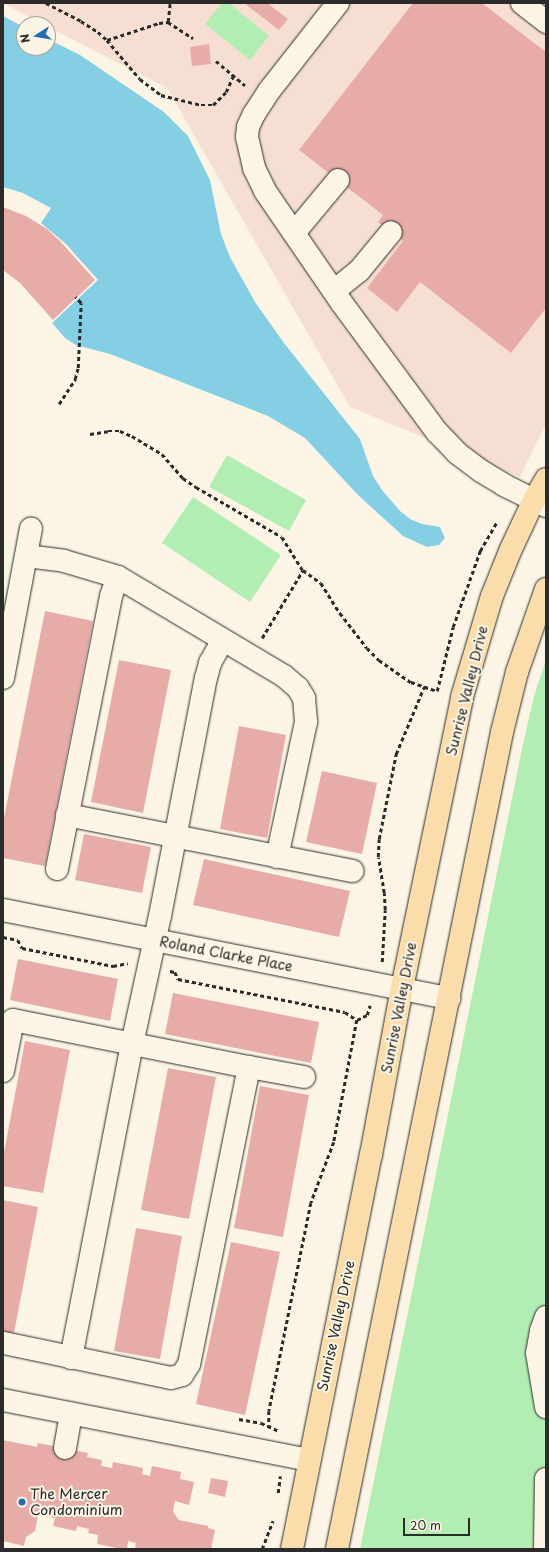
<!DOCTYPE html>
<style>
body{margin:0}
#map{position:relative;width:549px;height:1552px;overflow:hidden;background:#fcf5e5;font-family:"Playpen Sans",sans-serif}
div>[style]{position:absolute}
.built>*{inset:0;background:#f6dfd2}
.green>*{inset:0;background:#b2eeb3}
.water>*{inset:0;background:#85cfe5}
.building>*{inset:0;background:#e7aca7}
.path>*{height:2.5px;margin-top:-1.25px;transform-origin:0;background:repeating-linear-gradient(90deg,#2b2b2b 0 4px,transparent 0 7px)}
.roads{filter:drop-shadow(0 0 1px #2b2b2b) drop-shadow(0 0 1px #2b2b2b)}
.minor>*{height:22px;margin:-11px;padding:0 11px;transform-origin:11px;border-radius:11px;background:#fcf5e5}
.major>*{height:22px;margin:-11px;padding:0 11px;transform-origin:11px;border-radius:11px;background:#faddab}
.dots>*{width:11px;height:11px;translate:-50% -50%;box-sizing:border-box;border:2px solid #fcf5e5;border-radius:50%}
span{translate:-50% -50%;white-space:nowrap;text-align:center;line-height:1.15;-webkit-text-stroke:4px #fcf5e5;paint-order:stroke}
.street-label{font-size:14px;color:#2b2b2b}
.poi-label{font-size:14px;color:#2b2b2b}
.left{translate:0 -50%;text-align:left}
.frame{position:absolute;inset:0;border:4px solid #2b2b2b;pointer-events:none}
.north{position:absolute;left:16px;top:16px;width:40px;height:40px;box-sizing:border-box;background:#fcf5e5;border:1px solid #a8a49b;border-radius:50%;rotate:258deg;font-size:11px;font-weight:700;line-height:16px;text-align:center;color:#2b2b2b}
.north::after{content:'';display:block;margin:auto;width:14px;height:18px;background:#1f6fb2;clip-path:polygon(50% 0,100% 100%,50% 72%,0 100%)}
.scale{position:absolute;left:403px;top:1518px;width:67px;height:18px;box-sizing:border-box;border:2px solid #2b2b2b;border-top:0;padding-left:5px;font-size:12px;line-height:14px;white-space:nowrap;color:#2b2b2b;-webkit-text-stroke:3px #fcf5e5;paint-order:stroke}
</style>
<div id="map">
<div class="built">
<div style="clip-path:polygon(3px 3px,546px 3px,546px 424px,520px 477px,350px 407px,167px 88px,48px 27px,48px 24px,42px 24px)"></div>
</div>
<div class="green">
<div style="clip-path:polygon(222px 3px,229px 3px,269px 36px,250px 60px,205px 24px)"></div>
<div style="clip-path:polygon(227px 455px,306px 500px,289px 531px,209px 487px)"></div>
<div style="clip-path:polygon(193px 497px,281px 555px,250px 602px,162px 543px)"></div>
<div style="clip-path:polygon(546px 660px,546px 1549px,360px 1549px,522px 749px,534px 696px)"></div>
</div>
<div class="water">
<div style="clip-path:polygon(3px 16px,24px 27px,24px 48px,48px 48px,48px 39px,80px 55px,164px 112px,188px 136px,210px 180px,221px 234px,230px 257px,255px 302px,284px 343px,360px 439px,373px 476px,382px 490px,400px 511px,410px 519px,422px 524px,440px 527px,445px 538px,439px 545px,427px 547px,403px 536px,358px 495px,305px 438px,268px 416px,110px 354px,76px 345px,65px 338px,52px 323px,98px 280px,66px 244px,41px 223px,51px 208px,23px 193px,3px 187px)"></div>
</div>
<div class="building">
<div style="clip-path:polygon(244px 3px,267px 3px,288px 19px,279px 30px)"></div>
<div style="clip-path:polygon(413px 3px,482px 3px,546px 52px,546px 308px,511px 353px,420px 282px,397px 312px,367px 288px,403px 241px,378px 222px,383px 215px,299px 150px)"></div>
<div style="clip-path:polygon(209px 44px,211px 64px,192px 66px,190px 47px)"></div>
<div style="clip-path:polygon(3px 207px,26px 216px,47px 229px,60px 241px,95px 280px,53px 320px,20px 283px,3px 270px)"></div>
<div style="clip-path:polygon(45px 611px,93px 621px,45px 866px,3px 858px,3px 823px)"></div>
<div style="clip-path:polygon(119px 660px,171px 670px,143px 813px,91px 802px)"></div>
<div style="clip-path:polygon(239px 726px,286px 735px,267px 838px,220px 829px)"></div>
<div style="clip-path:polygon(322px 771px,377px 783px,362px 854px,306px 842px)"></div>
<div style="clip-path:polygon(84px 834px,151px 847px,142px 893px,75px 880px)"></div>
<div style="clip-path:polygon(204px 859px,350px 891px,339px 937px,193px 905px)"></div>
<div style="clip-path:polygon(18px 959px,118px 979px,110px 1021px,10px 1000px)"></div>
<div style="clip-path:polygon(173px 993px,319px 1022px,311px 1063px,165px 1034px)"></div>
<div style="clip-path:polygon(25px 1041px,70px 1050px,43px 1193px,3px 1186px,3px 1158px)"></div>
<div style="clip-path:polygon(168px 1068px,216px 1077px,189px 1219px,141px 1210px)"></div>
<div style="clip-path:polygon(260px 1086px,309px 1095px,283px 1237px,234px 1228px)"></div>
<div style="clip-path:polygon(3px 1200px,38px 1207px,14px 1333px,3px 1331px)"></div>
<div style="clip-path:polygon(136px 1228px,182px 1236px,160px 1359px,114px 1351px)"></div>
<div style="clip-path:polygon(231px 1242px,280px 1252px,245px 1415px,196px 1404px)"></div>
<div style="clip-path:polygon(3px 1440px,37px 1447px,38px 1443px,88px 1453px,87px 1457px,102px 1460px,101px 1466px,112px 1468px,113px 1462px,143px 1468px,142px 1474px,150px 1476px,152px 1466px,181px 1472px,180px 1479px,194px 1482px,189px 1505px,175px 1501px,173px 1512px,179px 1520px,208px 1526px,208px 1528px,215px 1530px,211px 1549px,135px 1549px,136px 1543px,128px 1541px,127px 1549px,122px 1549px,97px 1544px,98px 1535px,88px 1533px,89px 1529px,77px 1526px,76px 1531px,53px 1526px,55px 1518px,38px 1515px,35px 1531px,26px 1537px,24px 1546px,3px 1541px)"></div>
<div style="clip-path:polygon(211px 1478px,228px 1481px,225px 1497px,208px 1493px)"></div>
</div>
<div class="path">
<div style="left:46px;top:3px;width:39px;rotate:27deg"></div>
<div style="left:81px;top:21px;width:20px;rotate:33deg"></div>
<div style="left:98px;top:32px;width:12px;rotate:42deg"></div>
<div style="left:107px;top:40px;width:51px;rotate:49.8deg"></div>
<div style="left:140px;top:79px;width:26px;rotate:37deg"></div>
<div style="left:161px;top:95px;width:41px;rotate:14deg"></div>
<div style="left:201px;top:105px;width:12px"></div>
<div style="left:213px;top:105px;width:18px;rotate:-45deg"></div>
<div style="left:226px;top:92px;width:17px;rotate:-66deg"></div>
<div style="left:168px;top:22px;width:19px;rotate:-84deg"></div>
<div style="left:107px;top:40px;width:55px;rotate:-18.1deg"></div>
<div style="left:159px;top:23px;width:9px;rotate:-6deg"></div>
<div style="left:168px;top:22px;width:30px;rotate:33deg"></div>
<div style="left:216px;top:61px;width:38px;rotate:40deg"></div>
<div style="left:59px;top:404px;width:30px;rotate:-57deg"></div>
<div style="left:75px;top:379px;width:11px;rotate:-75deg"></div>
<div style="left:78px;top:368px;width:65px;rotate:-87.4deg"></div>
<div style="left:81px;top:303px;width:8px;rotate:-135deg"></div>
<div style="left:90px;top:434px;width:18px;rotate:-9deg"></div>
<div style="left:108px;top:431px;width:12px"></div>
<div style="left:120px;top:431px;width:13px;rotate:23deg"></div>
<div style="left:132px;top:436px;width:35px;rotate:31deg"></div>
<div style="left:162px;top:454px;width:32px;rotate:49deg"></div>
<div style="left:183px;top:478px;width:16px;rotate:35deg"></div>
<div style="left:196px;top:487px;width:99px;rotate:30.2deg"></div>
<div style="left:282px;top:537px;width:39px;rotate:58deg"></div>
<div style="left:303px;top:570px;width:22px;rotate:36deg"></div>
<div style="left:321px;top:583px;width:36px;rotate:58deg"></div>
<div style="left:340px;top:613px;width:44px;rotate:52.4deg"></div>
<div style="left:367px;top:648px;width:17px;rotate:45deg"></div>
<div style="left:379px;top:660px;width:39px;rotate:35deg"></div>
<div style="left:411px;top:682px;width:28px;rotate:19deg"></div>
<div style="left:437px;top:691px;width:66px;rotate:-76deg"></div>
<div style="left:453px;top:627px;width:81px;rotate:-70.4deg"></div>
<div style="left:480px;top:551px;width:34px;rotate:-60deg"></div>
<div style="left:262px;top:638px;width:79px;rotate:-58.9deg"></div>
<div style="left:3px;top:937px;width:15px;rotate:11deg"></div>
<div style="left:18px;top:940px;width:9px;rotate:63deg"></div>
<div style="left:22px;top:948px;width:93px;rotate:11.2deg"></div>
<div style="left:113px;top:966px;width:15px;rotate:-11deg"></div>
<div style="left:382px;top:962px;width:52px;rotate:-86.7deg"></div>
<div style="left:385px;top:910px;width:17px;rotate:-93deg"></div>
<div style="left:384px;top:893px;width:36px;rotate:-99deg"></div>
<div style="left:378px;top:857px;width:18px;rotate:-87deg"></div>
<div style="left:379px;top:839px;width:87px;rotate:-78.7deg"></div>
<div style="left:396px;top:754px;width:73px;rotate:-67.3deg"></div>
<div style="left:170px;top:971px;width:5px;rotate:11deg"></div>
<div style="left:175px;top:972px;width:8px;rotate:67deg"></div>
<div style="left:178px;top:979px;width:170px;rotate:11.2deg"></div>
<div style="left:345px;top:1012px;width:14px;rotate:34deg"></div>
<div style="left:357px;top:1020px;width:124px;rotate:100.7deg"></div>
<div style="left:334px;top:1142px;width:65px;rotate:110.7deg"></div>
<div style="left:311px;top:1203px;width:212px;rotate:101.4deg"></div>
<div style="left:269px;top:1411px;width:15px;rotate:90deg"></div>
<div style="left:357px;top:1020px;width:11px;rotate:-27deg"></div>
<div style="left:367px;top:1015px;width:10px;rotate:-73deg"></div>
<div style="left:239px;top:1419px;width:22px;rotate:10deg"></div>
<div style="left:261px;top:1423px;width:20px;rotate:24deg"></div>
<div style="left:278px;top:1493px;width:17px;rotate:-83deg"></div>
<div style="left:262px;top:1549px;width:30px;rotate:-69deg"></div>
</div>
<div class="roads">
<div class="minor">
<div style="left:338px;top:3px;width:112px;rotate:128.1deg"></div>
<div style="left:269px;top:91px;width:27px;rotate:123deg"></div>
<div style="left:254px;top:114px;width:14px;rotate:115deg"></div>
<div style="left:248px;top:127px;width:10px;rotate:96deg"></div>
<div style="left:247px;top:137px;width:32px;rotate:77deg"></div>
<div style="left:254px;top:168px;width:25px;rotate:64deg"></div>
<div style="left:265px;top:191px;width:135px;rotate:55.6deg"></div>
<div style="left:341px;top:302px;width:162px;rotate:53.6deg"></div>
<div style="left:437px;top:432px;width:29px;rotate:46deg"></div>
<div style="left:457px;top:453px;width:30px;rotate:37deg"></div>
<div style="left:481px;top:471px;width:27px;rotate:31deg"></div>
<div style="left:504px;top:485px;width:47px;rotate:26.6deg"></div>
<div style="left:522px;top:3px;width:31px;rotate:38deg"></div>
<div style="left:294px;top:233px;width:69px;rotate:-50.3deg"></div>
<div style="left:334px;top:291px;width:32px;rotate:-39deg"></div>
<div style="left:359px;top:271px;width:50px;rotate:-50.6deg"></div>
<div style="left:26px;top:556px;width:38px;rotate:7deg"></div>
<div style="left:64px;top:561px;width:56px;rotate:16.5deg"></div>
<div style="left:118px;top:577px;width:193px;rotate:30.8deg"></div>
<div style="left:284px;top:676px;width:18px;rotate:41deg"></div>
<div style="left:298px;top:688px;width:12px;rotate:59deg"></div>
<div style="left:304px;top:698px;width:24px;rotate:85deg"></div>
<div style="left:306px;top:722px;width:138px;rotate:102.1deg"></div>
<div style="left:3px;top:678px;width:152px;rotate:-79.4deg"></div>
<div style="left:67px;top:815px;width:291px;rotate:11.1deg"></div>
<div style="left:57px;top:869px;width:278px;rotate:-78.8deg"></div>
<div style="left:111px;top:596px;width:20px;rotate:-70deg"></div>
<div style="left:3px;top:910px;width:455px;rotate:11.2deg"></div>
<div style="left:249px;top:1067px;width:56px;rotate:10.3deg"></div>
<div style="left:3px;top:1071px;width:52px;rotate:-78.9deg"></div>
<div style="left:13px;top:1020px;width:241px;rotate:11.3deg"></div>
<div style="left:249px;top:1067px;width:303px;rotate:101.4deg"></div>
<div style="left:189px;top:1364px;width:13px;rotate:122deg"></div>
<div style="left:182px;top:1375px;width:11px;rotate:165deg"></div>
<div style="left:171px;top:1378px;width:172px;rotate:-168.2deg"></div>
<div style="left:546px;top:1317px;width:15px;rotate:110deg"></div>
<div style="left:541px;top:1331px;width:22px;rotate:100deg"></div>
<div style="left:537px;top:1353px;width:55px;rotate:80.5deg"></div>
<div style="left:71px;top:1358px;width:320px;rotate:-79deg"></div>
<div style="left:132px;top:1044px;width:131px;rotate:-77.7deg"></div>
<div style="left:160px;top:916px;width:242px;rotate:-79.1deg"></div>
<div style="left:206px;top:678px;width:16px;rotate:-75deg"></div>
<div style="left:210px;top:663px;width:26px;rotate:-61deg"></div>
<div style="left:3px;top:1400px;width:312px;rotate:11.1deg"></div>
<div style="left:65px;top:1448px;width:35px;rotate:-80deg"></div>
<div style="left:545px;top:1549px;width:70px;rotate:-89.2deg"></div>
</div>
<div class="major">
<div style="left:292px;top:1549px;width:402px;rotate:-78.7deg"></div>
<div style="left:371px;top:1155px;width:170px;rotate:-79.5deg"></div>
<div style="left:402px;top:988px;width:297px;rotate:-78.3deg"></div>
<div style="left:462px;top:697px;width:105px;rotate:-73.5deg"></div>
<div style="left:492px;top:596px;width:51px;rotate:-68deg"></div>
<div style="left:511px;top:549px;width:54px;rotate:-64.9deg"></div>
<div style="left:534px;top:500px;width:24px;rotate:-60deg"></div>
<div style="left:337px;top:1549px;width:833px;rotate:-78.58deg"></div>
<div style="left:502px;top:732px;width:62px;rotate:-76deg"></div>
<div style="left:517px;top:672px;width:88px;rotate:-70.7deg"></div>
</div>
</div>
<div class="dots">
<div style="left:22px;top:1502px;background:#1f6fb2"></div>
</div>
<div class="street-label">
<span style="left:467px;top:691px;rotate:-76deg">Sunrise Valley Drive</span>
<span style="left:226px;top:954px;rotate:11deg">Roland Clarke Place</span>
<span style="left:399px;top:1008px;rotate:-79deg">Sunrise Valley Drive</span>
<span style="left:336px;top:1326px;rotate:-78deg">Sunrise Valley Drive</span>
</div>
<div class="poi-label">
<span class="left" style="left:30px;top:1502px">The Mercer<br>Condominium</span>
</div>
<div class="frame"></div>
<div class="north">N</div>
<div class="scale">20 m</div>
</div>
